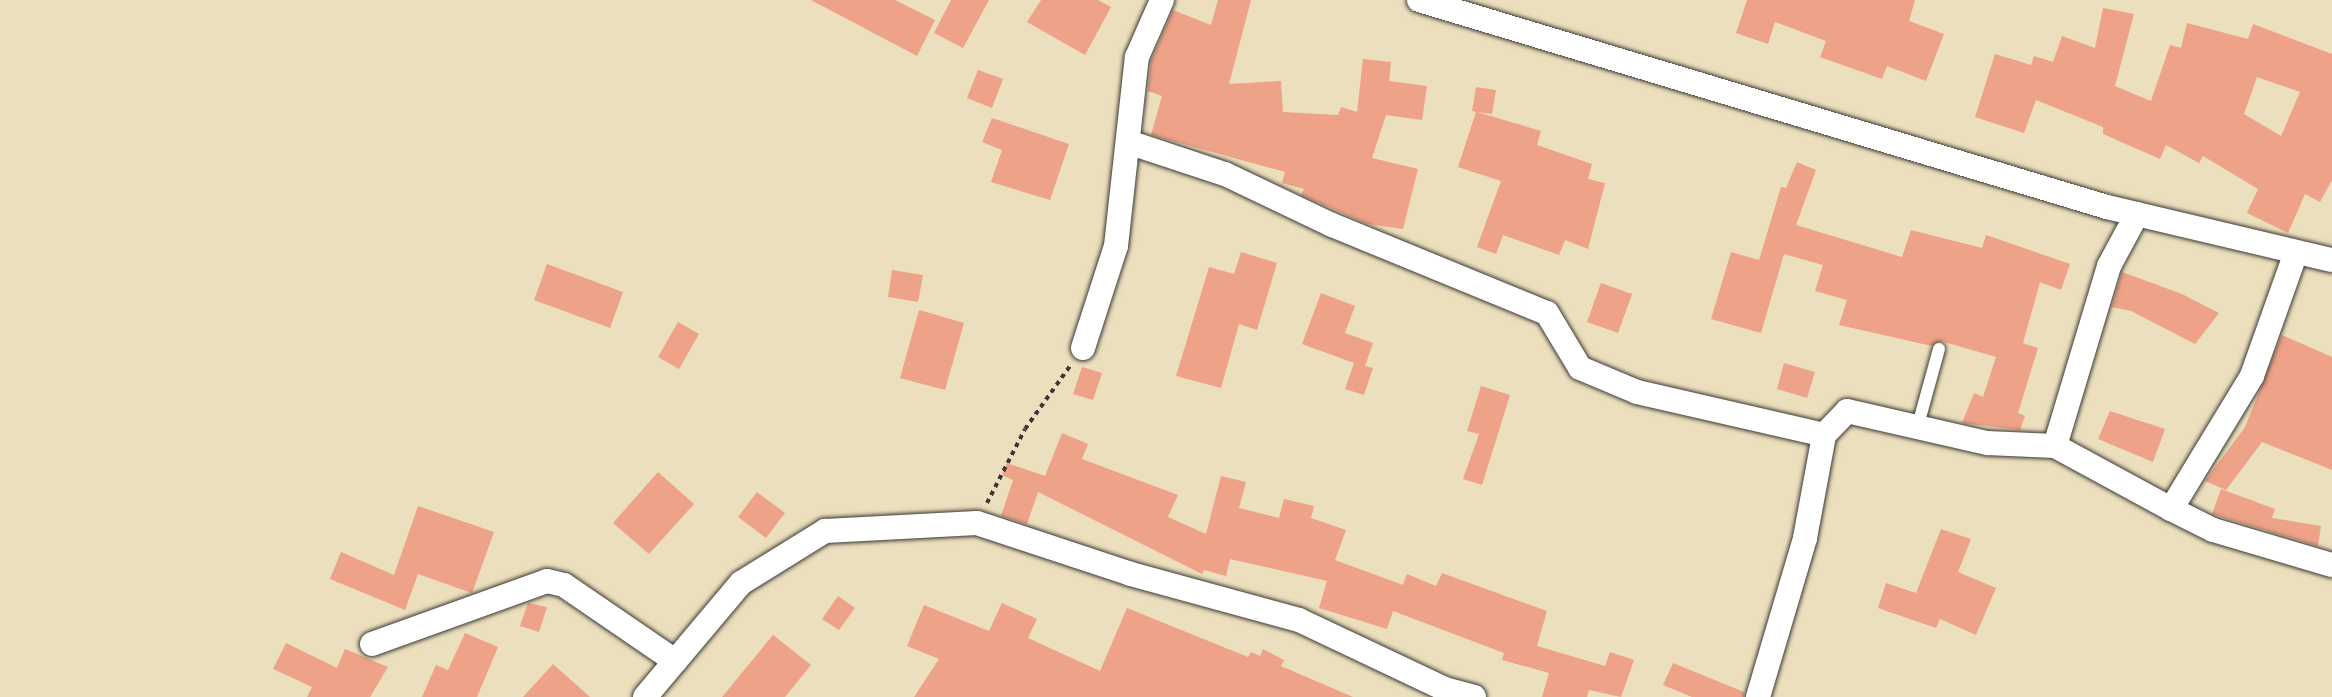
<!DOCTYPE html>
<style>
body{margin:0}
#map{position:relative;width:2332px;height:697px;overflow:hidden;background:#ecdfbd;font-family:Itim,sans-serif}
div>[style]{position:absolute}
.building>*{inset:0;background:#eea288}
.path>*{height:4px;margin-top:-2px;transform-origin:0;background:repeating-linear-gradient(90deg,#3b3934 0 4.5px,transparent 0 9px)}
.roads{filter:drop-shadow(0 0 2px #3b3934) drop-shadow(0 0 2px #3b3934)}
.lane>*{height:12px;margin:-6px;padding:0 6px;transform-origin:6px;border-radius:6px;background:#fff}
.street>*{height:24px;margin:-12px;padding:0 12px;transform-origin:12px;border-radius:12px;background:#fff}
span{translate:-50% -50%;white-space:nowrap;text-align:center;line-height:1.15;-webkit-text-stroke:5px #f7f3e8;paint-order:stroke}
</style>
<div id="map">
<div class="building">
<div style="clip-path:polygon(811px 0,895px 0,935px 20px,917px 56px)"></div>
<div style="clip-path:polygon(951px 0,989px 0,963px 48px,934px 33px)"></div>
<div style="clip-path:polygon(1041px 0,1098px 0,1111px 7px,1085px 55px,1027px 22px)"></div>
<div style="clip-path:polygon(1218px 0,1251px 0,1229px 84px,1281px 81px,1283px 112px,1338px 115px,1341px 107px,1357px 112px,1363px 59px,1391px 62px,1389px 81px,1427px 86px,1422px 120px,1386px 115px,1372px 158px,1418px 169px,1403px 229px,1368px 224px,1301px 195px,1304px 189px,1282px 183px,1285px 172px,1151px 135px,1162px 96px,1148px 91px,1151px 61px,1173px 10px,1211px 25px)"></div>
<div style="clip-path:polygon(1747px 0,1915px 0,1909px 21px,1944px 34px,1926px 81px,1887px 66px,1882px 79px,1820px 57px,1826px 41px,1775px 22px,1768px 44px,1736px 33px)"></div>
<div style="clip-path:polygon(evenodd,2103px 8px,2134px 14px,2115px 86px,2151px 101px,2170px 45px,2181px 48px,2187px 23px,2248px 39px,2253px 24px,2332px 54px,2332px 180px,2320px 202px,2305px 194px,2288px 233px,2247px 213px,2258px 189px,2203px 156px,2199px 163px,2166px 145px,2160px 159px,2103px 134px,2103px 127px,2036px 100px,2024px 133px,1975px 117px,1995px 54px,2031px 65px,2034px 56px,2053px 62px,2062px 36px,2095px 48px,2103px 8px,2257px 77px,2300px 92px,2281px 136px,2244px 114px,2257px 77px)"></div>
<div style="clip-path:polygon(978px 70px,1003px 79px,992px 108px,967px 98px)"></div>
<div style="clip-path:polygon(1476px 87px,1496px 90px,1492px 114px,1477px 112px,1541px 131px,1537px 145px,1592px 164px,1588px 179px,1605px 183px,1588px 249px,1565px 240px,1559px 255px,1503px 235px,1496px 254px,1477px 247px,1501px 181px,1458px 167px,1476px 112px,1472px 111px)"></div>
<div style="clip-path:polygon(992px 118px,1069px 144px,1050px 200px,991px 182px,1002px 150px,982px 142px)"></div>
<div style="clip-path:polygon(1797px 162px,1816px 170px,1796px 225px,1902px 257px,1911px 230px,1982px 248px,1986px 235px,2070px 264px,2061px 290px,2040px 282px,2023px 343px,2038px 348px,2018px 413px,2025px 416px,2020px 430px,1962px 423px,1974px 393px,1983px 397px,1996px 357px,1941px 341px,1932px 346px,1839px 325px,1847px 300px,1815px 291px,1823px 265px,1784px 254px,1761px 333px,1711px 319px,1731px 252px,1759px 260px,1781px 187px,1786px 188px)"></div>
<div style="clip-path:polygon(1241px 252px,1277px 263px,1257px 330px,1239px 324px,1221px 388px,1176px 376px,1209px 267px,1234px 274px)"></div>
<div style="clip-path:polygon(547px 264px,623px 292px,610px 328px,534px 300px)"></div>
<div style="clip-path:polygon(892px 270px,923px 275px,918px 302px,888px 297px)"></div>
<div style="clip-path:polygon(2122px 272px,2182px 294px,2219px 313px,2195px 344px,2131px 311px,2112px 307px)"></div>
<div style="clip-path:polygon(1601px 283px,1632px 294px,1618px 333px,1587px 322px)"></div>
<div style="clip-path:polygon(1321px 293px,1355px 306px,1345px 333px,1373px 343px,1365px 366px,1373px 368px,1364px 395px,1345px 389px,1354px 363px,1302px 344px)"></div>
<div style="clip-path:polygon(919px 310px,964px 323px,945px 390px,900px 378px)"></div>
<div style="clip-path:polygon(678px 322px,699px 334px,679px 369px,658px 357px)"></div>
<div style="clip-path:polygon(2282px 335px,2332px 357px,2332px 470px,2262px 442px,2226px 490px,2205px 481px,2245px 427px)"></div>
<div style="clip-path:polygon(1784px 363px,1815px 372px,1807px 398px,1777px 389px)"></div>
<div style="clip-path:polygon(1082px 367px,1102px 373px,1093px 400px,1073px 394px)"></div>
<div style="clip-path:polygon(1481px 386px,1510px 395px,1482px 485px,1463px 479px,1479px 434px,1467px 431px)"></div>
<div style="clip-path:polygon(2110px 411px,2165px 429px,2153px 462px,2098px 439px)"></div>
<div style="clip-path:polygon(1062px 433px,1088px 444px,1082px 459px,1178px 495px,1168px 517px,1206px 534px,1221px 476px,1246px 482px,1239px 508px,1279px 518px,1284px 499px,1314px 506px,1311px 518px,1346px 530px,1335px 560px,1403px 585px,1407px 574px,1436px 586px,1442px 573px,1547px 611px,1537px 646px,1605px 666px,1610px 652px,1634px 660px,1621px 697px,1589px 690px,1587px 697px,1542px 697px,1549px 673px,1502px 660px,1504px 653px,1393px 611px,1387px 629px,1319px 608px,1327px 581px,1230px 559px,1226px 576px,1204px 570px,1202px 574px,1038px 492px,1027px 524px,1001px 516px,1013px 480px,1002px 475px,1007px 463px,1045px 476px)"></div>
<div style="clip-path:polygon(658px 472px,694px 504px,649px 554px,613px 523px)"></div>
<div style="clip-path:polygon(2221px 489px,2275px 509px,2272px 518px,2321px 526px,2318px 546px,2212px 514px)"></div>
<div style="clip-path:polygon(757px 492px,785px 513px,766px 538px,738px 517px)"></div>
<div style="clip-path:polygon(418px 506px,494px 532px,472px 593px,418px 574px,405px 610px,330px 579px,341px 552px,394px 575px)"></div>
<div style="clip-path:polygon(1941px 529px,1971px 539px,1958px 572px,1996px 588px,1976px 635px,1940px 619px,1936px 628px,1878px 608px,1886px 583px,1916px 593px)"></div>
<div style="clip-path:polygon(838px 596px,855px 608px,839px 630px,822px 619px)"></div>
<div style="clip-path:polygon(528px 603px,547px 607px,539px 632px,520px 626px)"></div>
<div style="clip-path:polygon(1002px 603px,1037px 619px,1028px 638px,1100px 671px,1127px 608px,1248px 657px,1251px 652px,1260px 656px,1263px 649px,1284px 660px,1281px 666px,1353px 697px,914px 697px,939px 659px,907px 646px,924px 605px,989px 631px)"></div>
<div style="clip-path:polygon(465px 633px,498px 647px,477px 697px,422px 697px,436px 665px,448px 670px)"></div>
<div style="clip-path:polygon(773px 635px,811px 665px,785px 697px,722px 697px)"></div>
<div style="clip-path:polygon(286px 643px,337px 668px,345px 649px,388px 667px,370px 697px,307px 697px,312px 687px,273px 669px)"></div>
<div style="clip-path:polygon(1673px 663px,1744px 692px,1744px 697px,1692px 697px,1663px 685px)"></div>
<div style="clip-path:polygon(553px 664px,590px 697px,523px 697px)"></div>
</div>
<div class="path">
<div style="left:987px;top:503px;width:83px;rotate:-62.8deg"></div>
<div style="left:1025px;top:429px;width:77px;rotate:-54.5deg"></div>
</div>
<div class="roads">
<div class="lane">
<div style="left:1918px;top:425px;width:79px;rotate:-74.6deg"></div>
</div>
<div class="street">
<div style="left:1419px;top:0;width:718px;rotate:16.75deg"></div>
<div style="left:2107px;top:207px;width:231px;rotate:13.3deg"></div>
<div style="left:1128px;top:142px;width:102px;rotate:18.3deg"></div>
<div style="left:1225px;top:174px;width:119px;rotate:25.5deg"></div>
<div style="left:1332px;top:225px;width:232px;rotate:22.3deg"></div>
<div style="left:1547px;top:313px;width:64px;rotate:59deg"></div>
<div style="left:1580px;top:368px;width:62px;rotate:22.8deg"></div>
<div style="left:1637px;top:392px;width:192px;rotate:12.9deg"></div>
<div style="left:1824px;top:435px;width:33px;rotate:-46deg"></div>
<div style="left:1847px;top:411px;width:144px;rotate:12.9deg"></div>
<div style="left:1987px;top:443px;width:68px;rotate:2.5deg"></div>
<div style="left:2055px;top:446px;width:132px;rotate:28.5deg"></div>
<div style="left:2295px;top:255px;width:128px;rotate:109.6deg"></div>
<div style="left:2252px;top:376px;width:156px;rotate:121.3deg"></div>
<div style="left:2171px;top:509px;width:47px;rotate:26.6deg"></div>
<div style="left:2213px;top:530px;width:124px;rotate:16.4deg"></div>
<div style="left:1083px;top:348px;width:107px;rotate:-72.1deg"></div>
<div style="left:1116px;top:246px;width:190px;rotate:-83.7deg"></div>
<div style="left:1137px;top:57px;width:62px;rotate:-66.3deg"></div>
<div style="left:2055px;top:446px;width:188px;rotate:-73.3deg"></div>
<div style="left:2109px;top:266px;width:59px;rotate:-61.7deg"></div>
<div style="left:372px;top:644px;width:186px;rotate:-19.8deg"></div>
<div style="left:547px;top:581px;width:17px;rotate:13deg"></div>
<div style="left:564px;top:585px;width:135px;rotate:34.4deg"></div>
<div style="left:645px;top:697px;width:149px;rotate:-49.9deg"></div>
<div style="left:741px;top:583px;width:99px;rotate:-31.8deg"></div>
<div style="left:825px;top:531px;width:152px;rotate:-3deg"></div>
<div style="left:977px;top:523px;width:162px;rotate:18.3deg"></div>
<div style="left:1131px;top:574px;width:174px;rotate:15.3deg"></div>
<div style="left:1299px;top:620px;width:161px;rotate:25.3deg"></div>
<div style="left:1445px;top:689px;width:30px;rotate:15deg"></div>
<div style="left:1758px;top:697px;width:166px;rotate:-73.5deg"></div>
<div style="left:1805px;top:538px;width:105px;rotate:-79.5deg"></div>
</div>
</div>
</div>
